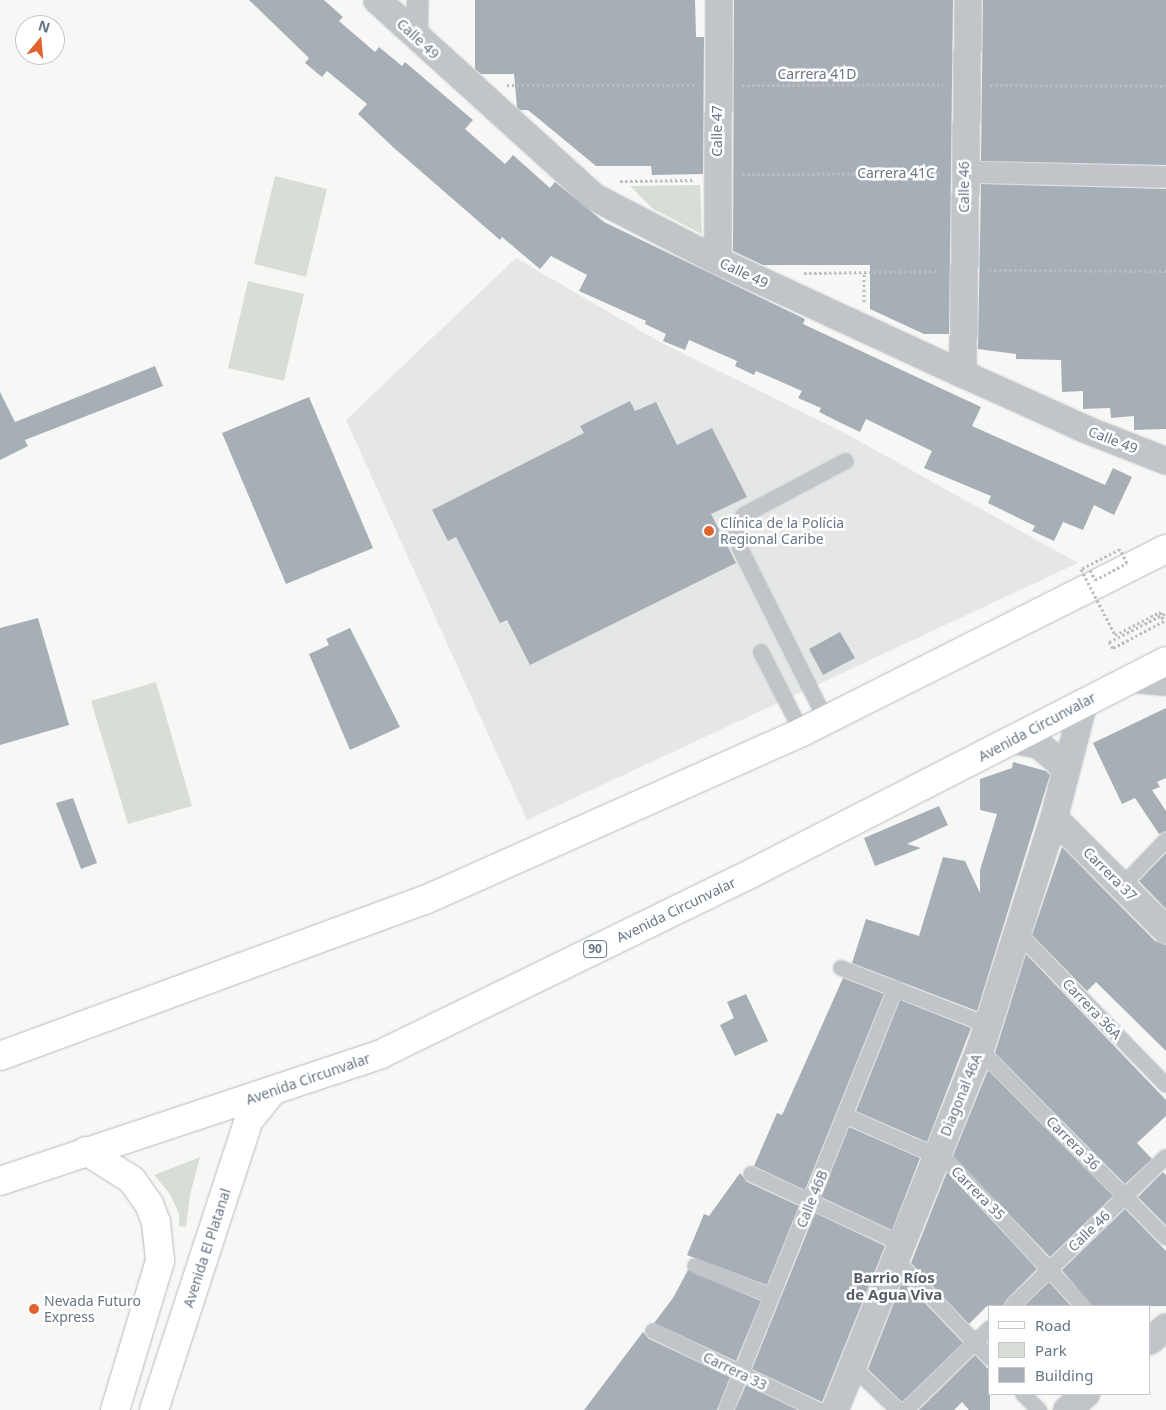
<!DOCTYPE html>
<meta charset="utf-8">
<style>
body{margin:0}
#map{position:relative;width:1166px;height:1410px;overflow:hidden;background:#f7f7f5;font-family:"Noto Sans",sans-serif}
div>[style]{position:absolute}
.built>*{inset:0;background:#e5e6e6}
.green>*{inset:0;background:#d8ded6}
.building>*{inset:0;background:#a7afb6}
.path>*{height:3px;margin-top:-1.5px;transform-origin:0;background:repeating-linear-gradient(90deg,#bbbdc0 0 2.5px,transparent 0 5px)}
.roads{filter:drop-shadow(0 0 1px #b5babf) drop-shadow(0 0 1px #b5babf)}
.service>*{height:14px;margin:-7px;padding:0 7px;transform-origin:7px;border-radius:7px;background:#c1c4c8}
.pedestrian>*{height:20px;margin:-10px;padding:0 10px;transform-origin:10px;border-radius:10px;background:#c1c4c8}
.minor>*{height:26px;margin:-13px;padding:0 13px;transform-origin:13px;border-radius:13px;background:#c1c4c8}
.secondary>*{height:28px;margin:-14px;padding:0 14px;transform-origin:14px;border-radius:14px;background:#fff}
.trunk>*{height:28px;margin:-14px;padding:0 14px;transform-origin:14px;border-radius:14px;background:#fff}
.path-bridge>*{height:3px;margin-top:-1.5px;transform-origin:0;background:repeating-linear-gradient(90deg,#bbbdc0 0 2.5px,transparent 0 5px)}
.dots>*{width:14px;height:14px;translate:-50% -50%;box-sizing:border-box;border:2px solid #fff;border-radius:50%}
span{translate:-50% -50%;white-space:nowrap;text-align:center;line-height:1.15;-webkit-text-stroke:5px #fff;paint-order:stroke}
.shield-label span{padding:1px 4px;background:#fff;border:1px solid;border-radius:4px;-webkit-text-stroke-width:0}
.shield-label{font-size:12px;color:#677685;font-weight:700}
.street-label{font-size:14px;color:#677685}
.poi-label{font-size:14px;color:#677685}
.left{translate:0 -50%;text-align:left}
.neighbourhood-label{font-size:15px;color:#555f6a;font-weight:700}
.legend{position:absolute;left:988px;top:1305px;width:162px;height:90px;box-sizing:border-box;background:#fff;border:1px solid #c2c8ce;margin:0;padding:6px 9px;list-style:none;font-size:15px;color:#677685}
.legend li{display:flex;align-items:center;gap:10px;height:25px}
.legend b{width:25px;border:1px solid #c2c8ce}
.north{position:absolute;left:15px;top:15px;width:50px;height:50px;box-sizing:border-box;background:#fff;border:1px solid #c2c8ce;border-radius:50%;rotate:17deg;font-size:14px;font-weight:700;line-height:20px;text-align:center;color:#677685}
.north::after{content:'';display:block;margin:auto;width:18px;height:22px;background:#e0622c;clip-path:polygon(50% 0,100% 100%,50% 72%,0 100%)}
</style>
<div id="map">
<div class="built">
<div style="clip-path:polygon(516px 258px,660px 342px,841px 431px,1078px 563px,527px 820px,346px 420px)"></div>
</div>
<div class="green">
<div style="clip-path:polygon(275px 176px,327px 189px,306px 277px,254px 264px)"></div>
<div style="clip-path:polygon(700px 185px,702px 234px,653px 209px,630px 186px)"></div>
<div style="clip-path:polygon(248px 281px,304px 294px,284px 381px,228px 368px)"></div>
<div style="clip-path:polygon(156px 682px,192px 806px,128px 824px,91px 701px)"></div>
<div style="clip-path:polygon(200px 1157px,190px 1195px,186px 1227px,179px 1226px,179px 1214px,170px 1194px,154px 1175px)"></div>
</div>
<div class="building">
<div style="clip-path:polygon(249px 0,324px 0,343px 17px,339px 21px,375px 52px,379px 47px,402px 66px,405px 62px,473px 120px,465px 129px,505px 164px,513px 155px,550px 188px,555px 182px,604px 222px,805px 319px,803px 324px,981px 407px,972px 426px,1105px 485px,1113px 468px,1132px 477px,1114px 515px,1094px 505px,1083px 530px,1063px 522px,1054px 541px,1032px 531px,1035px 526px,988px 503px,991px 496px,924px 468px,932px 451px,866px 419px,860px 432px,841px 423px,819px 412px,821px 408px,798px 398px,802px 391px,756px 371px,754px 375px,735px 366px,737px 361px,689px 340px,685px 350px,663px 341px,666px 334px,645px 324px,646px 321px,579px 291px,587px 275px,551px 256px,540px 269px,502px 237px,500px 240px,394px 148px,358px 114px,367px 104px,327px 71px,322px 77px,305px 63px,309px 58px)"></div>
<div style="clip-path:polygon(475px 0,695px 0,696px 37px,704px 37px,703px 174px,652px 175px,651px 166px,596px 166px,528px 110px,520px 110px,517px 107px,514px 74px,481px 74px,475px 69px)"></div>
<div style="clip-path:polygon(734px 0,953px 0,949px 334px,924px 334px,870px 309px,870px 265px,763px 265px,733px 251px)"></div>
<div style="clip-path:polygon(983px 0,1166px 0,1166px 165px,981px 161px)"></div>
<div style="clip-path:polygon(981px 184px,1166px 189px,1166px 429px,1134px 430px,1134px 416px,1111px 418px,1110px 408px,1083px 409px,1083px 391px,1062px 392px,1061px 360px,1016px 359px,1016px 354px,978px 349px)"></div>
<div style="clip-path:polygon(155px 366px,163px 386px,25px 440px,28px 446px,0 460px,0 392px,15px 422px)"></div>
<div style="clip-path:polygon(309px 397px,373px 548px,286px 584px,222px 433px)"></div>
<div style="clip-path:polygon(630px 401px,635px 411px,656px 402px,677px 445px,712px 428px,747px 497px,711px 514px,736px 563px,530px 665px,507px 620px,500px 623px,456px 537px,448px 541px,432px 510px,584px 433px,580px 426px)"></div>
<div style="clip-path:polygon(38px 618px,69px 725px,0 745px,0 628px)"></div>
<div style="clip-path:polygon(350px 628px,400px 727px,350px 750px,309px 654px,329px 645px,326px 639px)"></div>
<div style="clip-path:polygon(840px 632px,855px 658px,823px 675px,809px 649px)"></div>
<div style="clip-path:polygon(1166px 708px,1166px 778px,1157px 782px,1160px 787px,1152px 790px,1166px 811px,1166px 831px,1159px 834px,1135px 798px,1122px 804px,1093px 743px)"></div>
<div style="clip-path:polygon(1013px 762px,1046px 771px,1050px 775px,977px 1011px,852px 963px,866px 919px,919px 936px,943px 857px,965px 861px,980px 893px,980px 870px,997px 814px,980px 810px,980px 779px,1012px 768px)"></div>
<div style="clip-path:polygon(73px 798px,97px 863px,81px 869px,56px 803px)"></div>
<div style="clip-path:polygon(939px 806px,948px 825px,907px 844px,921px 848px,875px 866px,864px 838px)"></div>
<div style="clip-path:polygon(1062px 847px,1155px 941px,1166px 945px,1166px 1051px,1096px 982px,1087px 991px,1032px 935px)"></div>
<div style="clip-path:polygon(1166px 853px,1166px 909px,1139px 881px)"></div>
<div style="clip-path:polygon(1026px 954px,1166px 1100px,1166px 1116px,1137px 1143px,1152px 1159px,1125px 1184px,995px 1053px)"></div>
<div style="clip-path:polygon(843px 978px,884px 994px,805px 1190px,754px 1166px,777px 1113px,782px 1115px,787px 1104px)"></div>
<div style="clip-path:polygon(746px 994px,768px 1041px,735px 1056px,720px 1025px,734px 1018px,727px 1002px)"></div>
<div style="clip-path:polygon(900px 1000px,971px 1028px,927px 1142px,856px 1111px)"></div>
<div style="clip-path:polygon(988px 1070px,1113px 1196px,1050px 1257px,953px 1156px)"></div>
<div style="clip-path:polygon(849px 1127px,920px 1158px,892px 1230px,821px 1197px)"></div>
<div style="clip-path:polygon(947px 1172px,1037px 1269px,1006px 1300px,1003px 1306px,987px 1306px,969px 1324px,911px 1263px)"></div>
<div style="clip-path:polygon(1163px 1172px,1166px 1175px,1166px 1225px,1138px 1197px)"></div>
<div style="clip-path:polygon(740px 1173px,747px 1182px,799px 1206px,767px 1285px,687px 1255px,704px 1214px,709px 1216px)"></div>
<div style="clip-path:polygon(1125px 1209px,1166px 1251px,1166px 1306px,1092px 1306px,1062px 1270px)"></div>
<div style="clip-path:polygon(815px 1213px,885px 1246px,822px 1402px,752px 1369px)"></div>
<div style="clip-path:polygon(688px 1270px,761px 1301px,736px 1361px,654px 1323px,673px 1298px)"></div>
<div style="clip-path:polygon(903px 1280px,963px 1343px,902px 1402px,868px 1369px)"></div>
<div style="clip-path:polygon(1049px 1282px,1071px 1306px,1024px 1306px)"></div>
<div style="clip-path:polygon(643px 1332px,649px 1339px,730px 1377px,717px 1410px,584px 1410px)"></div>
<div style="clip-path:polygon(975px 1355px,990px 1371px,990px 1410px,969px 1410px,962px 1402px,954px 1410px,919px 1410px)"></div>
<div style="clip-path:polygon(746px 1385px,798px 1410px,735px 1410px)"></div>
</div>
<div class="path">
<div style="left:507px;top:85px;width:189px"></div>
<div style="left:742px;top:85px;width:201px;rotate:-0.3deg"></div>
<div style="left:990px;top:85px;width:176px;rotate:0.3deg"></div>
<div style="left:742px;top:174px;width:199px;rotate:-0.3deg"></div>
<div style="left:620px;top:181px;width:73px;rotate:-0.8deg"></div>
<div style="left:989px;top:270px;width:177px;rotate:0.3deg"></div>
<div style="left:804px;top:273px;width:136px;rotate:-0.8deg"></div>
<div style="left:864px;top:302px;width:30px;rotate:-90deg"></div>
<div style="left:1109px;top:642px;width:64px;rotate:-27deg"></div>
</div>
<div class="roads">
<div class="service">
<div style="left:761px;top:652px;width:90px;rotate:62.9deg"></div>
<div style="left:826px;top:720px;width:192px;rotate:-116.6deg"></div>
<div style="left:740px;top:548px;width:14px;rotate:-107deg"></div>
<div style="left:736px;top:535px;width:12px;rotate:-81deg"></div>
<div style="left:738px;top:523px;width:10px;rotate:-53deg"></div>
<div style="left:744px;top:515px;width:115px;rotate:-27.9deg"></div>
<div style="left:1122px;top:886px;width:64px;rotate:-46.3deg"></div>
<div style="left:1018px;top:933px;width:212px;rotate:45.8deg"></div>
<div style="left:841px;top:968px;width:158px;rotate:21.2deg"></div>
<div style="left:980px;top:1050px;width:264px;rotate:45.3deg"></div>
<div style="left:846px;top:1116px;width:99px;rotate:23.7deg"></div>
<div style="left:937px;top:1156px;width:19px;rotate:32deg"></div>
<div style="left:953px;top:1166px;width:191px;rotate:47.1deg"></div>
<div style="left:751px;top:1174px;width:166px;rotate:24.9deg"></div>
<div style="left:895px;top:1259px;width:137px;rotate:46.2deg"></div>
<div style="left:695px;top:1266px;width:83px;rotate:21.3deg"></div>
<div style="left:1012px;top:1306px;width:214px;rotate:-44.1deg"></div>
<div style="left:653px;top:1331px;width:183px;rotate:25.6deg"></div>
<div style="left:853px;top:1367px;width:62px;rotate:43.7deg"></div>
<div style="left:1023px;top:1394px;width:23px;rotate:45deg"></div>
<div style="left:726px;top:1410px;width:455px;rotate:-68.1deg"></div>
<div style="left:906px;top:1410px;width:117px;rotate:-44.3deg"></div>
</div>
<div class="pedestrian">
<div style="left:417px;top:39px;width:39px;rotate:-89deg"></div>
<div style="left:965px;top:172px;width:201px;rotate:1.4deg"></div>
</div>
<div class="minor">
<div style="left:377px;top:0;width:293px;rotate:42.2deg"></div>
<div style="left:594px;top:197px;width:140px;rotate:27.3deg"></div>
<div style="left:718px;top:261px;width:270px;rotate:24.8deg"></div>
<div style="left:963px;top:374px;width:136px;rotate:24.3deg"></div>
<div style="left:1087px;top:430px;width:85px;rotate:21.4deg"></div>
<div style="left:718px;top:261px;width:261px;rotate:-89.8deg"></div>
<div style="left:963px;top:374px;width:374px;rotate:-89.2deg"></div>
<div style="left:1131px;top:679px;width:35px;rotate:5deg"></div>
<div style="left:1012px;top:740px;width:27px;rotate:10deg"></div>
<div style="left:1039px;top:745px;width:26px;rotate:40deg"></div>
<div style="left:1059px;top:762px;width:12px;rotate:55deg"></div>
<div style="left:1054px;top:818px;width:158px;rotate:45deg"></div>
<div style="left:1150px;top:1341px;width:21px;rotate:-41deg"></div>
<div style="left:835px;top:1410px;width:388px;rotate:-68.1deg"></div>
<div style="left:980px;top:1050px;width:244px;rotate:-72.3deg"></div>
<div style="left:1054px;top:818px;width:120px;rotate:-75.5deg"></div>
<div style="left:1067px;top:1410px;width:25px;rotate:-40deg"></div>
</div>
<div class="secondary">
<div style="left:86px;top:1151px;width:54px;rotate:32.2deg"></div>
<div style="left:132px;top:1180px;width:29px;rotate:55deg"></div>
<div style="left:149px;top:1204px;width:19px;rotate:69deg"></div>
<div style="left:156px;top:1222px;width:39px;rotate:84deg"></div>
<div style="left:160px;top:1261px;width:156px;rotate:106.8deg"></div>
<div style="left:154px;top:1410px;width:305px;rotate:-71.9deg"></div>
<div style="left:249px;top:1120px;width:36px;rotate:-51deg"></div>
</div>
<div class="trunk">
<div style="left:0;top:1056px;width:453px;rotate:-20.2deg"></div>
<div style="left:425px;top:900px;width:413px;rotate:-24deg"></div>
<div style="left:802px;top:732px;width:407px;rotate:-26.7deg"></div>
<div style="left:0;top:1181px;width:402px;rotate:-18.4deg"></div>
<div style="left:381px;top:1054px;width:415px;rotate:-26deg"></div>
<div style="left:754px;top:872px;width:463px;rotate:-27.1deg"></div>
</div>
</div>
<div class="path-bridge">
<div style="left:1090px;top:570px;width:11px;rotate:63deg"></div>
<div style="left:1095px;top:580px;width:36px;rotate:-28deg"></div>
<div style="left:1127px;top:563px;width:16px;rotate:-117deg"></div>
<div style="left:1120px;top:549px;width:44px;rotate:152.9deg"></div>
<div style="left:1081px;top:569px;width:74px;rotate:62.7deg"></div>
<div style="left:1115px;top:635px;width:51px;rotate:-27.1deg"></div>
<div style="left:1160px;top:612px;width:10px;rotate:66deg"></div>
<div style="left:1164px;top:621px;width:58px;rotate:152.1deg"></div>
<div style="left:1113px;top:648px;width:7px;rotate:-124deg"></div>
</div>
<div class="dots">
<div style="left:709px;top:531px;background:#e0622c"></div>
<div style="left:34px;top:1309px;background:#e0622c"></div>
</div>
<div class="shield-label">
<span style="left:595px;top:949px">90</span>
</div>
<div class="street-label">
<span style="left:418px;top:39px;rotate:43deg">Calle 49</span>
<span style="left:817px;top:74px">Carrera 41D</span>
<span style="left:717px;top:131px;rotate:-90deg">Calle 47</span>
<span style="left:896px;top:173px">Carrera 41C</span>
<span style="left:964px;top:187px;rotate:-90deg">Calle 46</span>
<span style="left:744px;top:273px;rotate:25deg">Calle 49</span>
<span style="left:1113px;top:440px;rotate:21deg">Calle 49</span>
<span style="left:1037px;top:727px;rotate:-28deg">Avenida Circunvalar</span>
<span style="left:1110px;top:874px;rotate:45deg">Carrera 37</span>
<span style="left:676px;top:910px;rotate:-26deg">Avenida Circunvalar</span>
<span style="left:1092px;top:1009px;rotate:46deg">Carrera 36A</span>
<span style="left:308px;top:1079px;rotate:-19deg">Avenida Circunvalar</span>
<span style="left:961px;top:1095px;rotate:-68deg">Diagonal 46A</span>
<span style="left:1073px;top:1143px;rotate:45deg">Carrera 36</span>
<span style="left:978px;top:1193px;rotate:45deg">Carrera 35</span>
<span style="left:812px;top:1199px;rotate:-68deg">Calle 46B</span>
<span style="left:1089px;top:1231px;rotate:-44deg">Calle 46</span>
<span style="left:207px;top:1248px;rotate:-72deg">Avenida El Platanal</span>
<span style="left:735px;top:1371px;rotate:26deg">Carrera 33</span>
</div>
<div class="poi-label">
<span class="left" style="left:720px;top:531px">Clínica de la Polícia<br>Regional Caribe</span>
<span class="left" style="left:44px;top:1309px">Nevada Futuro<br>Express</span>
</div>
<div class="neighbourhood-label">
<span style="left:894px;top:1286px">Barrio Ríos<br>de Agua Viva</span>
</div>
<ul class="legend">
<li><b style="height:6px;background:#fff"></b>Road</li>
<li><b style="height:14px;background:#d8ded6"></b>Park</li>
<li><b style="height:14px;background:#a7afb6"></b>Building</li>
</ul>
<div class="north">N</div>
</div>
